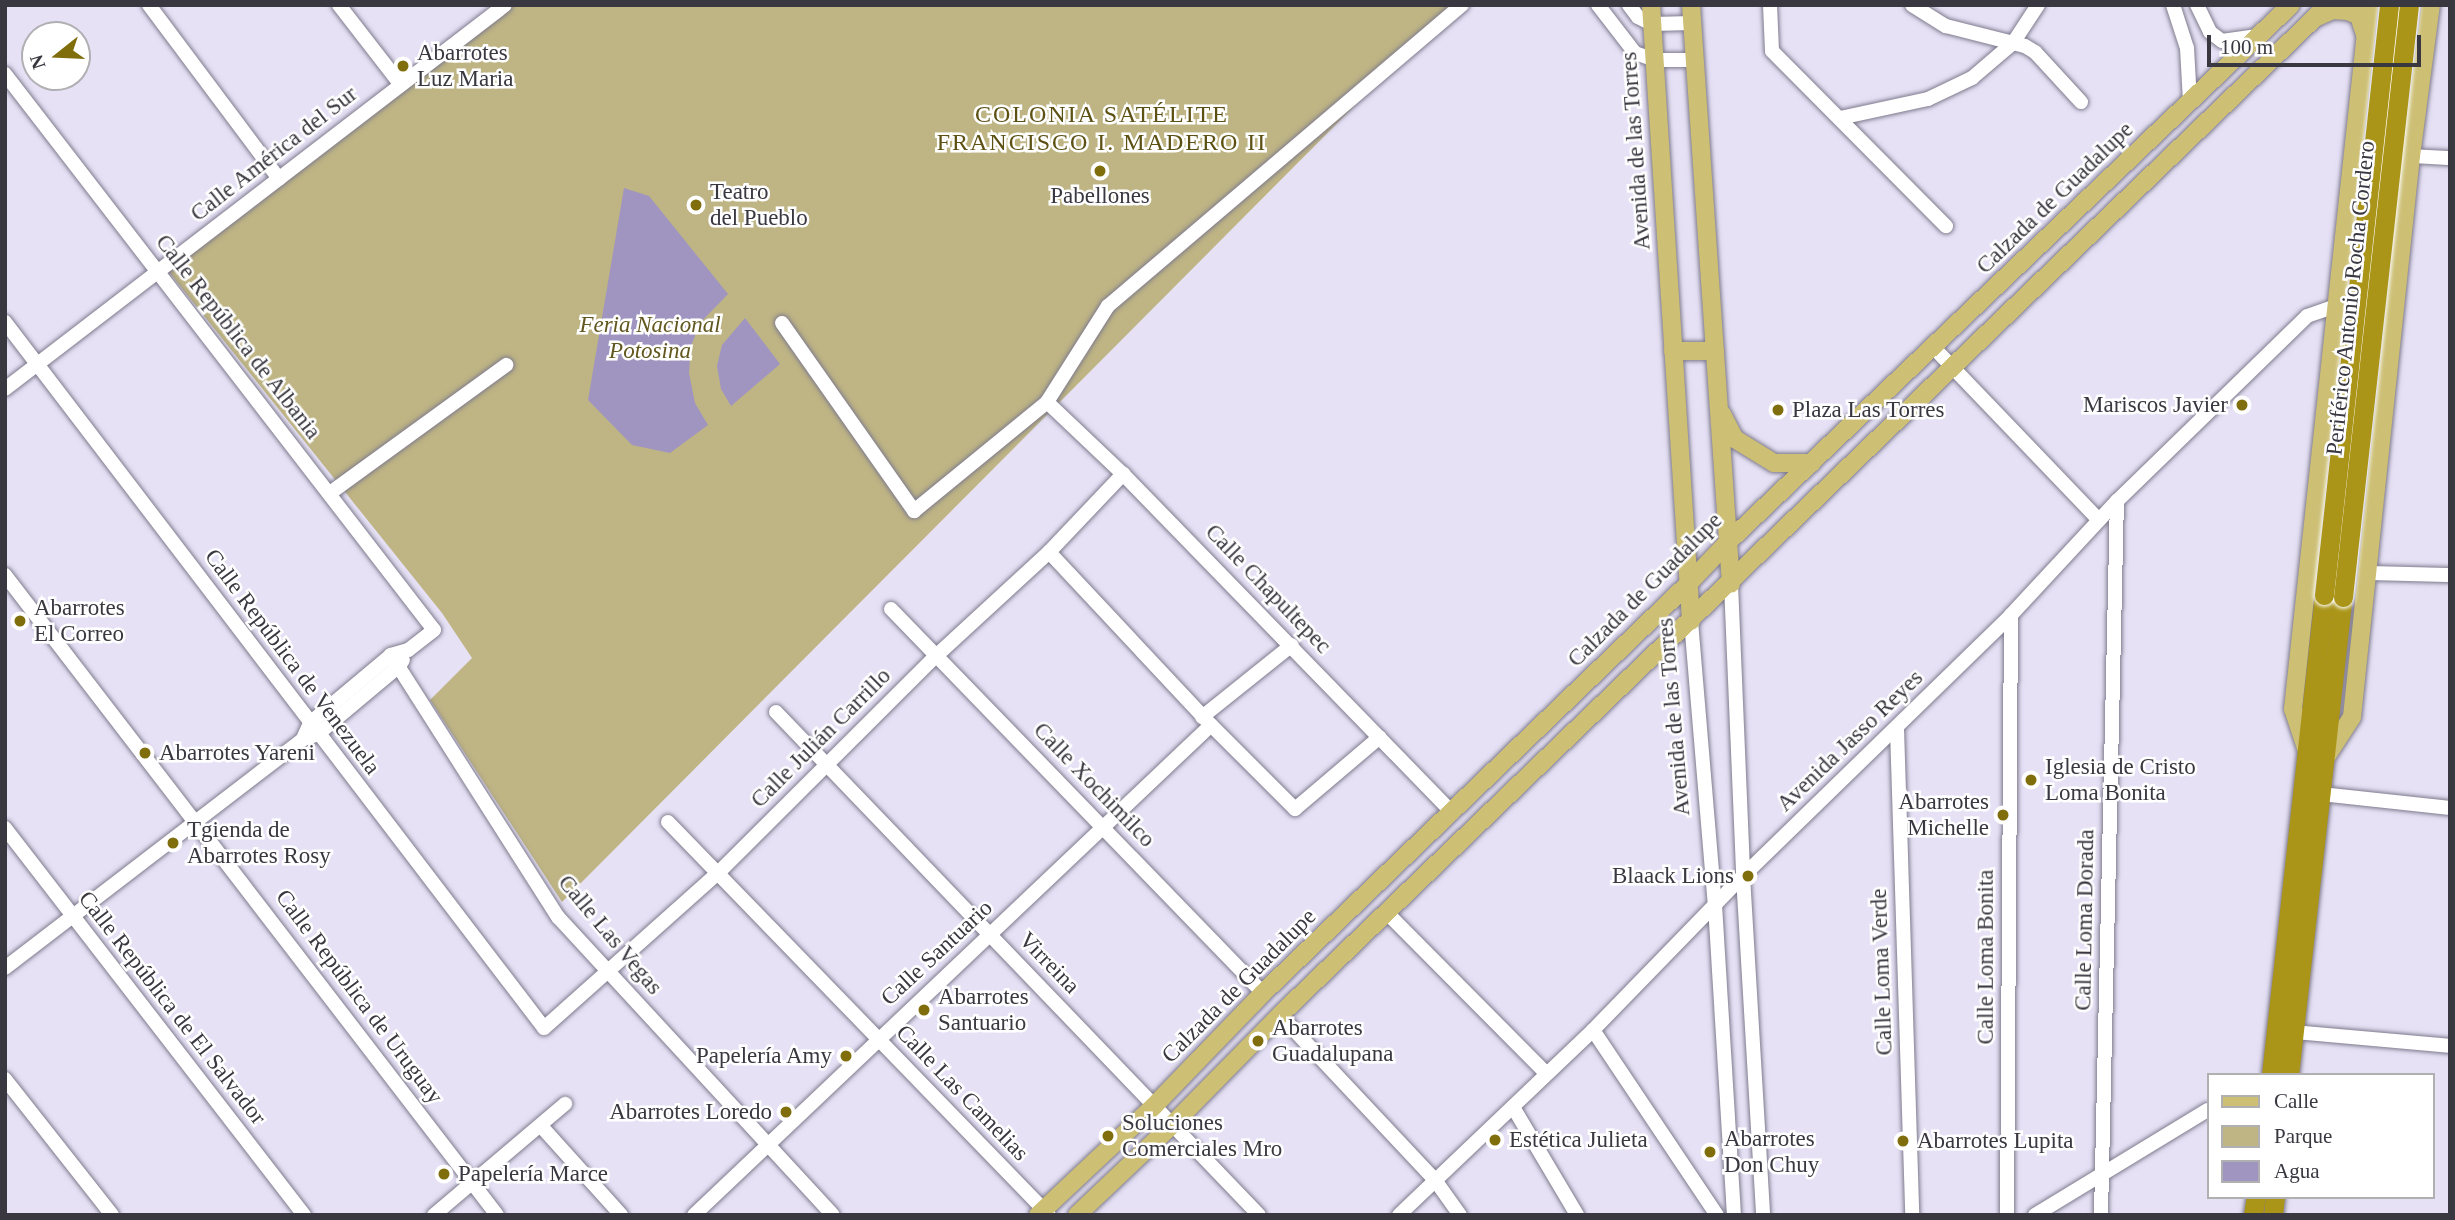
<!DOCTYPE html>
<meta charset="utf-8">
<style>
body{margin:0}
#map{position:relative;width:2455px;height:1220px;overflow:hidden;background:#e6e1f5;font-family:Georgia,serif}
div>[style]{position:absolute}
.green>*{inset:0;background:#beb484}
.water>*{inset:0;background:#a095c1}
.roads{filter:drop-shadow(0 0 2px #7f7b8d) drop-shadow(0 0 2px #7f7b8d)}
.minor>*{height:14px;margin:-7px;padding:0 7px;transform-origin:7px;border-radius:7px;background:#fff}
.major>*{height:18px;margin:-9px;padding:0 9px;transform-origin:9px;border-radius:9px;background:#cdbf74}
.highway>*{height:19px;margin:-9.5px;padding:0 9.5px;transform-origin:9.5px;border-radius:9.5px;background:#ab9518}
.bridges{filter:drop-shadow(0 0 2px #fff) drop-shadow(0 0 2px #fff)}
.highway-bridge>*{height:19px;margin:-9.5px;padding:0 9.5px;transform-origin:9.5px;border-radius:9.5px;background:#ab9518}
.dots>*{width:19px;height:19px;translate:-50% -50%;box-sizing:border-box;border:4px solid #fff;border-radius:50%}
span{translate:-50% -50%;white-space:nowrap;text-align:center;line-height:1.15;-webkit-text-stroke:5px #fff;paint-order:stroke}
.poi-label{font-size:23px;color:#39373f}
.left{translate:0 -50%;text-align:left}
.right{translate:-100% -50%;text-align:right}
.street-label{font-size:23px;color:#39373f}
.park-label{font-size:23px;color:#62571e;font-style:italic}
.neighbourhood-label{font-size:24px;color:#5c5012;letter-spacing:2px}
.frame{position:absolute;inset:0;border:7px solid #39373f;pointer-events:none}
.legend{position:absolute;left:2207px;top:1073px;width:228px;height:126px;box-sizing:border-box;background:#fff;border:2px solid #b0afb2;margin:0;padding:9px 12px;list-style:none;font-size:21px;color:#39373f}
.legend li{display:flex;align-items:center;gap:14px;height:35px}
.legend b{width:35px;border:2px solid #b0afb2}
.north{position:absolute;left:21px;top:21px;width:70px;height:70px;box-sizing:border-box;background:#fff;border:2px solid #b0afb2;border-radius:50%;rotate:252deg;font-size:19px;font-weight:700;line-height:28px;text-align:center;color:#39373f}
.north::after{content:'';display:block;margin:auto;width:24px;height:32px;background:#7f6e0b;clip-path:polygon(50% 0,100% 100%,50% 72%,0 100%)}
.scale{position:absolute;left:2207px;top:35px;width:214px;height:32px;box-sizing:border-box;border:4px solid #39373f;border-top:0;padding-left:9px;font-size:21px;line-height:24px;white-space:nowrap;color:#39373f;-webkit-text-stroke:5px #fff;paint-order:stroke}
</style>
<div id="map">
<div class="green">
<div style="clip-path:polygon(514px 5px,1455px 5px,562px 902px,430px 700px,472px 658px,442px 613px,168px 271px)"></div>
</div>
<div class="water">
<div style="clip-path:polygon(624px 188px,649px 196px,728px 294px,700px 323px,691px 346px,689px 373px,695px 403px,708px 425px,670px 453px,632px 445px,588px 400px)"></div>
<div style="clip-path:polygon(745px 318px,780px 364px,731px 406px,721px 389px,717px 366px,722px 345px)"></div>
</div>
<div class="roads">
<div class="minor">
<div style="left:149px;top:5px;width:217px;rotate:53.2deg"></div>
<div style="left:339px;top:5px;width:101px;rotate:52.2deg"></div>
<div style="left:1598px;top:5px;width:61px;rotate:52.4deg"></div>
<div style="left:1635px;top:53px;width:21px;rotate:19deg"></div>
<div style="left:1655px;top:60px;width:40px"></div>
<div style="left:1629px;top:5px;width:15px;rotate:53deg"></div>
<div style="left:1638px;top:17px;width:16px;rotate:27deg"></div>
<div style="left:1652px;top:24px;width:40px;rotate:-1.4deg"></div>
<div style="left:1770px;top:5px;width:46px;rotate:87.5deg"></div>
<div style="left:1772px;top:51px;width:247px;rotate:45.2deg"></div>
<div style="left:1912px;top:5px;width:40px;rotate:32deg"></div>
<div style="left:1946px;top:26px;width:81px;rotate:14.2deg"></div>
<div style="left:2025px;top:46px;width:12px;rotate:31deg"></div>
<div style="left:2035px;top:52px;width:68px;rotate:47.4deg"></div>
<div style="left:2173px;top:5px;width:45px;rotate:72deg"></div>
<div style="left:2187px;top:48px;width:54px;rotate:86.8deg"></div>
<div style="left:2197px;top:5px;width:30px;rotate:64deg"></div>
<div style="left:2210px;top:32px;width:15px;rotate:37deg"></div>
<div style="left:2222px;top:41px;width:36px;rotate:-8deg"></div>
<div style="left:5px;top:74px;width:702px;rotate:52.35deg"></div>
<div style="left:434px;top:630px;width:33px;rotate:142deg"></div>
<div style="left:408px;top:650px;width:18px;rotate:164deg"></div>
<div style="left:391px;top:655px;width:106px;rotate:140deg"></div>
<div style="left:310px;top:723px;width:17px;rotate:114deg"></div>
<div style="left:1840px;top:118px;width:90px;rotate:-12.2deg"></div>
<div style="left:1928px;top:99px;width:49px;rotate:-25.5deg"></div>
<div style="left:1972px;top:78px;width:54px;rotate:-40.5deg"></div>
<div style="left:2013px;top:43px;width:45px;rotate:-56.7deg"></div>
<div style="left:2411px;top:156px;width:39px;rotate:3deg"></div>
<div style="left:5px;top:322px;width:888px;rotate:52.64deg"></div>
<div style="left:544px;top:1028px;width:233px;rotate:-41.7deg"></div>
<div style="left:718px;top:873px;width:308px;rotate:-44.9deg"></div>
<div style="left:936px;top:656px;width:154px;rotate:-42.6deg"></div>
<div style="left:1049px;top:552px;width:108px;rotate:-46.5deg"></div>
<div style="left:782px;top:323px;width:230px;rotate:54.9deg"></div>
<div style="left:914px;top:511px;width:172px;rotate:-39.3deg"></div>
<div style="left:1047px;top:402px;width:114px;rotate:-57.6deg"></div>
<div style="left:1108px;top:306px;width:465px;rotate:-40.4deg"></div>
<div style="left:1934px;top:348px;width:238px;rotate:46.2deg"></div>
<div style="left:5px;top:389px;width:630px;rotate:-37.52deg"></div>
<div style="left:1047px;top:402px;width:105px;rotate:43.5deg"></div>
<div style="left:1123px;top:474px;width:473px;rotate:45.8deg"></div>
<div style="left:330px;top:493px;width:218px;rotate:-36deg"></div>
<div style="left:1049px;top:552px;width:237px;rotate:46.9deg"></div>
<div style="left:1211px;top:725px;width:119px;rotate:45deg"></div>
<div style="left:1295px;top:809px;width:111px;rotate:-40.3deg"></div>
<div style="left:2367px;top:573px;width:83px;rotate:1.4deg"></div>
<div style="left:5px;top:575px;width:807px;rotate:52.45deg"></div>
<div style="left:1731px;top:584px;width:292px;rotate:87.6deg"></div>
<div style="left:1743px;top:876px;width:340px;rotate:86.6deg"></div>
<div style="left:891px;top:609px;width:535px;rotate:45.91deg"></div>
<div style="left:1691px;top:621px;width:285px;rotate:85.2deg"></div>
<div style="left:1715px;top:905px;width:311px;rotate:86.5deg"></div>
<div style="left:391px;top:655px;width:311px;rotate:57.5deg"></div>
<div style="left:558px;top:917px;width:405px;rotate:47.3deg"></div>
<div style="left:776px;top:712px;width:697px;rotate:46.16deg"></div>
<div style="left:1202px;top:717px;width:115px;rotate:-38.7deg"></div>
<div style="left:1897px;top:729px;width:486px;rotate:88.2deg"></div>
<div style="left:2321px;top:794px;width:130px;rotate:6.2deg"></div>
<div style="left:668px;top:822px;width:547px;rotate:45.89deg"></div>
<div style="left:5px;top:828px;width:489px;rotate:52.3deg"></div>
<div style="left:1387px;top:913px;width:226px;rotate:45.2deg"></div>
<div style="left:5px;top:968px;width:376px;rotate:-37.5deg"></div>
<div style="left:303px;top:739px;width:16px;rotate:-18deg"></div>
<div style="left:318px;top:734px;width:106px;rotate:-40deg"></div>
<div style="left:399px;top:666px;width:7px;rotate:-56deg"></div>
<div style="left:1280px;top:1015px;width:226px;rotate:46.8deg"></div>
<div style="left:1435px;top:1180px;width:43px;rotate:54.5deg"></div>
<div style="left:1593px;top:1030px;width:223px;rotate:56.2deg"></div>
<div style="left:2294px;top:1032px;width:157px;rotate:5.1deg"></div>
<div style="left:5px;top:1079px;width:173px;rotate:51.8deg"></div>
<div style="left:1513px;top:1107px;width:126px;rotate:59.3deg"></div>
<div style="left:541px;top:1126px;width:120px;rotate:48deg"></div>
<div style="left:434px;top:1215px;width:172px;rotate:-40.3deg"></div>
<div style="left:694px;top:1215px;width:712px;rotate:-43.46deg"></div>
<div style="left:1399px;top:1215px;width:268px;rotate:-43.6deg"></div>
<div style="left:1593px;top:1030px;width:215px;rotate:-45.8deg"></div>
<div style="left:1743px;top:876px;width:374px;rotate:-44.2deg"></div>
<div style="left:2011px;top:615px;width:156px;rotate:-47.1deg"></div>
<div style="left:2117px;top:501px;width:265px;rotate:-44.2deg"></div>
<div style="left:2307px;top:316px;width:31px;rotate:-19deg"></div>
<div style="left:2007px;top:1215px;width:600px;rotate:-89.62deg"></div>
<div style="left:2035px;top:1215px;width:202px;rotate:-31.3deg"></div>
<div style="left:2101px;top:1215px;width:714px;rotate:-88.72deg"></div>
</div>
<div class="major">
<div style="left:1651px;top:5px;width:617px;rotate:86.28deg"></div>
<div style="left:1691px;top:5px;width:580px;rotate:86.05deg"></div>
<div style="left:2317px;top:17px;width:17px;rotate:-24deg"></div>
<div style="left:2333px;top:10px;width:15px;rotate:4deg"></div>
<div style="left:2348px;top:11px;width:12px;rotate:24deg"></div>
<div style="left:2359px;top:16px;width:19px;rotate:72deg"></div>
<div style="left:1673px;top:351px;width:42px"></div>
<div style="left:1722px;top:414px;width:28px;rotate:63deg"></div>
<div style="left:1735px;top:439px;width:46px;rotate:31.6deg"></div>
<div style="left:1774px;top:463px;width:38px"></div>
<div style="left:2307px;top:751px;width:44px;rotate:-108.4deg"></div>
<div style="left:2293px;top:709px;width:708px;rotate:-83.84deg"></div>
<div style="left:2326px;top:757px;width:48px;rotate:-57deg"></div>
<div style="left:2352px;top:717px;width:564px;rotate:-84deg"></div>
<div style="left:2411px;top:156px;width:152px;rotate:-82.5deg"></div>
<div style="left:1038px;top:1215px;width:159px;rotate:-43.2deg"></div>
<div style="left:1154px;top:1106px;width:157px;rotate:-46deg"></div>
<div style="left:1263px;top:993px;width:590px;rotate:-43.9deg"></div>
<div style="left:1688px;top:584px;width:58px;rotate:-46.4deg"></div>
<div style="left:1728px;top:542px;width:778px;rotate:-43.65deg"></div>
<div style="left:1077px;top:1215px;width:132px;rotate:-43.5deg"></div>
<div style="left:1173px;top:1124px;width:153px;rotate:-45.5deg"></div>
<div style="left:1280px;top:1015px;width:1455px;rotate:-43.94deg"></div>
</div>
<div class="highway">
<div style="left:2271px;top:1075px;width:483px;rotate:-83.7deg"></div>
<div style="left:2289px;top:1075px;width:481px;rotate:-83.6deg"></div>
<div style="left:2253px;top:1215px;width:18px;rotate:-81deg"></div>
<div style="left:2273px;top:1215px;width:18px;rotate:-84deg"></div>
</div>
</div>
<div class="bridges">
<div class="highway-bridge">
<div style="left:2324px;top:595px;width:594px;rotate:-83.71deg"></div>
<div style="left:2343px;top:597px;width:596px;rotate:-83.64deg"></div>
</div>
</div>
<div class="dots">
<div style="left:403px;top:66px;background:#7f6e0b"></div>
<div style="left:1100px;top:171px;background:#7f6e0b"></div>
<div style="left:696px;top:205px;background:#7f6e0b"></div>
<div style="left:2242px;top:405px;background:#7f6e0b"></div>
<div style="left:1778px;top:410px;background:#7f6e0b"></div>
<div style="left:20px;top:621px;background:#7f6e0b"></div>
<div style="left:145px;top:753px;background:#7f6e0b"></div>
<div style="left:2031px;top:780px;background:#7f6e0b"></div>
<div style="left:2003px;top:815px;background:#7f6e0b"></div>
<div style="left:173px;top:843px;background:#7f6e0b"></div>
<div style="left:1748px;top:876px;background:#7f6e0b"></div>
<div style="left:924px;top:1010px;background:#7f6e0b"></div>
<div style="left:1258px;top:1041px;background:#7f6e0b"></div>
<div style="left:846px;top:1056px;background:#7f6e0b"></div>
<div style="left:786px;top:1112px;background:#7f6e0b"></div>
<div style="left:1108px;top:1136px;background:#7f6e0b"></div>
<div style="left:1495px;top:1140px;background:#7f6e0b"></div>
<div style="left:1903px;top:1141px;background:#7f6e0b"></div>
<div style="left:1710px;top:1152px;background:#7f6e0b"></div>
<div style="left:444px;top:1174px;background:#7f6e0b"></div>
</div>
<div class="poi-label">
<span class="left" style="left:417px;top:66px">Abarrotes<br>Luz Maria</span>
<span class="left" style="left:710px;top:205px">Teatro<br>del Pueblo</span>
<span style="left:1100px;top:196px">Pabellones</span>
<span class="right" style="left:2228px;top:405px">Mariscos Javier</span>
<span class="left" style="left:1792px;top:410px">Plaza Las Torres</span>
<span class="left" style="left:34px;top:621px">Abarrotes<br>El Correo</span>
<span class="left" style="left:159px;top:753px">Abarrotes Yareni</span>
<span class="left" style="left:2045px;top:780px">Iglesia de Cristo<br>Loma Bonita</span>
<span class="right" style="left:1989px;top:815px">Abarrotes<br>Michelle</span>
<span class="left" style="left:187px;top:843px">Tgienda de<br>Abarrotes Rosy</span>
<span class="right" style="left:1734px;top:876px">Blaack Lions</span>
<span class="left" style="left:938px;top:1010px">Abarrotes<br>Santuario</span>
<span class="left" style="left:1272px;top:1041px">Abarrotes<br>Guadalupana</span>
<span class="right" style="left:832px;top:1056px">Papelería Amy</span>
<span class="right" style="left:772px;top:1112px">Abarrotes Loredo</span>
<span class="left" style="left:1122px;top:1136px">Soluciones<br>Comerciales Mro</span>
<span class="left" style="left:1724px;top:1152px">Abarrotes<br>Don Chuy</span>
<span class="left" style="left:1509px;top:1140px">Estética Julieta</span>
<span class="left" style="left:1917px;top:1141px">Abarrotes Lupita</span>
<span class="left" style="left:458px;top:1174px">Papelería Marce</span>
</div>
<div class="street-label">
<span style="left:1636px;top:151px;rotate:-94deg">Avenida de las Torres</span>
<span style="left:274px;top:154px;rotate:-38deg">Calle América del Sur</span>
<span style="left:2055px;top:198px;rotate:-44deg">Calzada de Guadalupe</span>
<span style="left:2351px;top:298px;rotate:-84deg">Periférico Antonio Rocha Cordero</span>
<span style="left:238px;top:337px;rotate:52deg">Calle República de Albania</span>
<span style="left:1268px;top:589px;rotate:46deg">Calle Chapultepec</span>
<span style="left:1645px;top:590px;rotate:-45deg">Calzada de Guadalupe</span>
<span style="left:292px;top:662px;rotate:53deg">Calle República de Venezuela</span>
<span style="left:1674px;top:717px;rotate:-95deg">Avenida de las Torres</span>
<span style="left:821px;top:738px;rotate:-45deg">Calle Julián Carrillo</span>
<span style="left:1850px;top:741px;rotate:-44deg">Avenida Jasso Reyes</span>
<span style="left:1094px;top:785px;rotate:46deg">Calle Xochimilco</span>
<span style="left:2085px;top:920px;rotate:-89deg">Calle Loma Dorada</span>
<span style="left:610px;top:935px;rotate:50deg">Calle Las Vegas</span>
<span style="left:937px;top:953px;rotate:-43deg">Calle Santuario</span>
<span style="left:1986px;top:957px;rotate:-90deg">Calle Loma Bonita</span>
<span style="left:1049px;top:963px;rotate:46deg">Virreina</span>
<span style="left:1882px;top:972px;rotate:-92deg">Calle Loma Verde</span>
<span style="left:1239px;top:986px;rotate:-45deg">Calzada de Guadalupe</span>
<span style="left:359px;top:997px;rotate:53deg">Calle República de Uruguay</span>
<span style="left:172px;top:1008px;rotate:52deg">Calle República de El Salvador</span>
<span style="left:962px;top:1093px;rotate:46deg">Calle Las Camelias</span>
</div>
<div class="park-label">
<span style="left:650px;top:338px">Feria Nacional<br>Potosina</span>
</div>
<div class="neighbourhood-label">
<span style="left:1102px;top:129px">COLONIA SATÉLITE<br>FRANCISCO I. MADERO II</span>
</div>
<div class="frame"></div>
<ul class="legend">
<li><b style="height:9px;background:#cdbf74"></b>Calle</li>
<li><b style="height:19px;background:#beb484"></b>Parque</li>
<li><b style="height:19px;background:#a095c1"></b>Agua</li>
</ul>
<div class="north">N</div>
<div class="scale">100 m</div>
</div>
